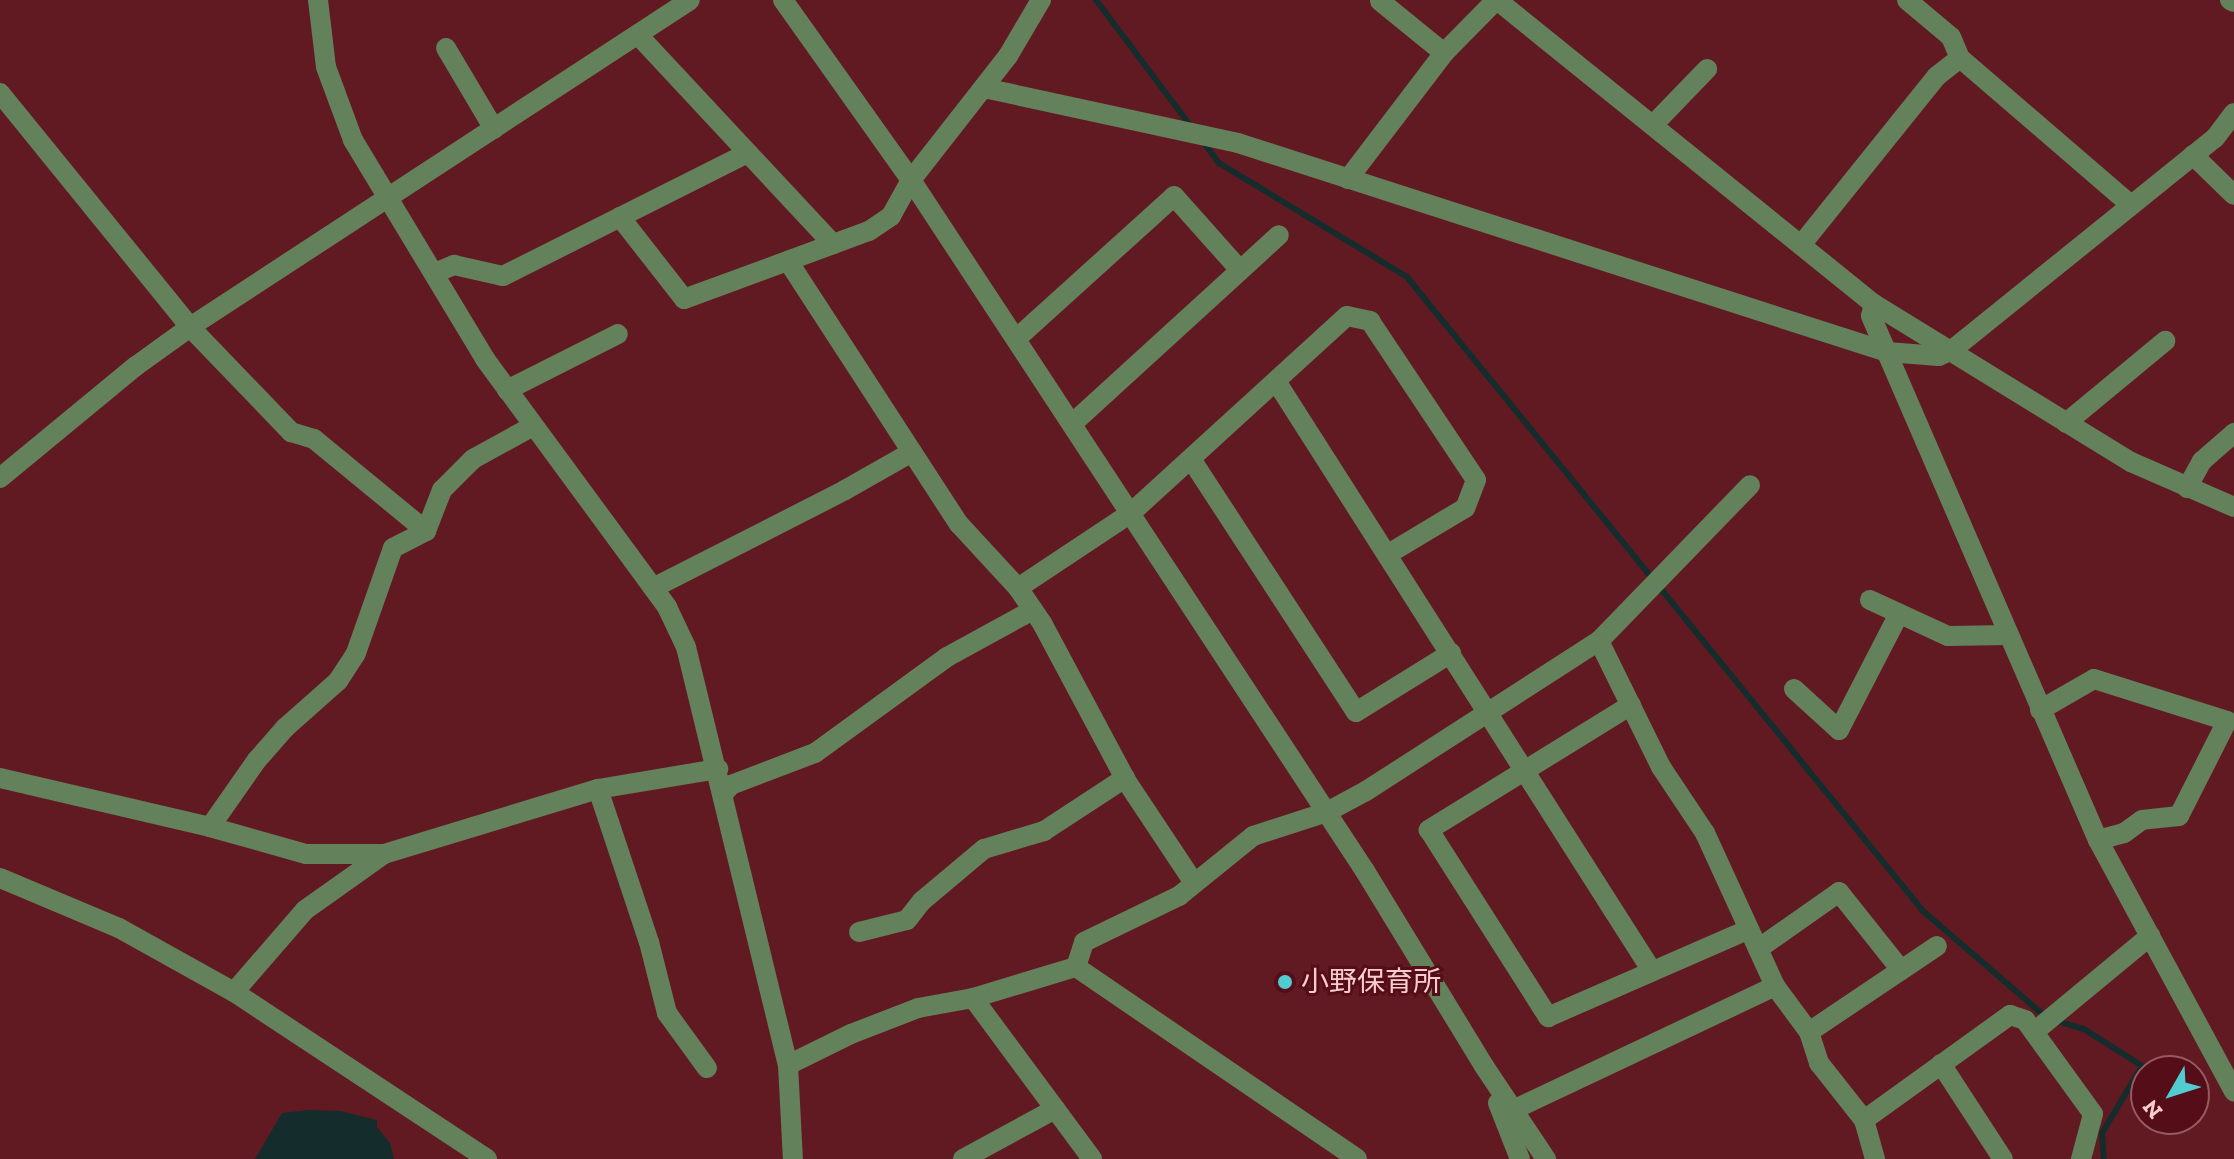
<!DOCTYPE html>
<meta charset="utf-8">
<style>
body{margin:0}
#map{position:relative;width:2234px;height:1159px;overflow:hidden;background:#621a22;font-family:"Zilla Slab","Noto Sans JP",serif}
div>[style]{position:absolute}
.water>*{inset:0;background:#152c2d}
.stream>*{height:6px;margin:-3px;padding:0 3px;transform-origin:3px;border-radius:3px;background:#152c2d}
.minor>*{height:20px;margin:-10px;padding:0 10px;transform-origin:10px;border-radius:10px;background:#63815b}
.dots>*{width:22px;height:22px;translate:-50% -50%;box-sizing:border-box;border:4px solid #550d18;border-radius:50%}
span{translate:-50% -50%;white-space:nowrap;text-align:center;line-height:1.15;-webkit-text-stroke:6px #550d18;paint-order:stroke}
.poi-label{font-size:28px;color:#facdcc}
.left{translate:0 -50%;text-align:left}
.north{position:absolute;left:2130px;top:1055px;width:80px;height:80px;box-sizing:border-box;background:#550d18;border:2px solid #975a60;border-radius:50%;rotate:231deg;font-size:22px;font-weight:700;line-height:32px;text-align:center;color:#facdcc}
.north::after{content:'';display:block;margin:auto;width:28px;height:36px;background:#51ccd1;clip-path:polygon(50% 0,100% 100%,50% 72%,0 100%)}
</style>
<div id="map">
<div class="water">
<div style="clip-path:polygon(308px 1110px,341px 1111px,377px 1120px,377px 1127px,390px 1143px,394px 1159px,255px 1159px,282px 1113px)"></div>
</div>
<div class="stream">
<div style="left:1096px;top:0;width:160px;rotate:53.1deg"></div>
<div style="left:1202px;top:140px;width:29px;rotate:54deg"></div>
<div style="left:1219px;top:163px;width:220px;rotate:31.2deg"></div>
<div style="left:1407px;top:277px;width:817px;rotate:50.86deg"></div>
<div style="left:1923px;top:911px;width:162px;rotate:40.8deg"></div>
<div style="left:2057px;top:1021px;width:28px;rotate:17deg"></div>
<div style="left:2084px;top:1029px;width:69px;rotate:32.5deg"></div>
<div style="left:2142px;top:1066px;width:78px;rotate:120.8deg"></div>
<div style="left:2102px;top:1133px;width:26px;rotate:86deg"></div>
</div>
<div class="minor">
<div style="left:318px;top:0;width:67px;rotate:83.2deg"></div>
<div style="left:326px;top:67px;width:78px;rotate:69.7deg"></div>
<div style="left:353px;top:140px;width:256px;rotate:58.9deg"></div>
<div style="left:485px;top:359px;width:308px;rotate:53.7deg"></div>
<div style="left:667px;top:607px;width:44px;rotate:64.6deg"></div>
<div style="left:686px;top:647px;width:430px;rotate:76.3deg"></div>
<div style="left:788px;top:1065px;width:94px;rotate:87deg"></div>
<div style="left:783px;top:0;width:221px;rotate:54.6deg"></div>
<div style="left:911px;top:180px;width:827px;rotate:56.69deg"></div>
<div style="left:1365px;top:871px;width:228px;rotate:58.6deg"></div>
<div style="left:1484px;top:1066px;width:112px;rotate:56.3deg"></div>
<div style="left:1497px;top:0;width:484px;rotate:38.9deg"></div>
<div style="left:1874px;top:304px;width:302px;rotate:31.6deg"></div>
<div style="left:2131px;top:462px;width:112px;rotate:23.6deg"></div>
<div style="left:1907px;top:0;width:57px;rotate:40.1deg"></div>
<div style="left:1951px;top:37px;width:23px;rotate:67deg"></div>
<div style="left:1960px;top:58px;width:224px;rotate:40.7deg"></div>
<div style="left:2230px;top:0;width:4px;rotate:27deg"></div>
<div style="left:1380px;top:1px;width:82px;rotate:39.1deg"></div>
<div style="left:638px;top:35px;width:286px;rotate:47deg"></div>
<div style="left:446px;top:48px;width:94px;rotate:59.3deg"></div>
<div style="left:984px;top:88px;width:260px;rotate:12.2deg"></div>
<div style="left:1238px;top:143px;width:682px;rotate:17.85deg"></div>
<div style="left:1887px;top:352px;width:52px;rotate:4.4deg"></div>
<div style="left:1939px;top:356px;width:14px;rotate:-25deg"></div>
<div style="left:1952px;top:350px;width:338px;rotate:-38.9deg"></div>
<div style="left:2215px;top:138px;width:31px;rotate:-53deg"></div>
<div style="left:0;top:93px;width:301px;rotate:50.9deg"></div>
<div style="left:190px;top:327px;width:146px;rotate:46.1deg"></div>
<div style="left:291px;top:432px;width:24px;rotate:17deg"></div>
<div style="left:314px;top:439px;width:145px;rotate:39.4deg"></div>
<div style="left:1653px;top:125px;width:78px;rotate:-46deg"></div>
<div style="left:2193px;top:155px;width:57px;rotate:44.3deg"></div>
<div style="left:1348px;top:179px;width:158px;rotate:-52.7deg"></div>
<div style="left:1444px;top:53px;width:74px;rotate:-45.5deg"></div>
<div style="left:620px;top:217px;width:104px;rotate:52deg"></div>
<div style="left:684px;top:299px;width:197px;rotate:-20.2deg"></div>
<div style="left:869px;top:231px;width:27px;rotate:-34deg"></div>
<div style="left:891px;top:216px;width:41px;rotate:-60.9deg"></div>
<div style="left:911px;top:180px;width:157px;rotate:-52deg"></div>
<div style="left:1008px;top:56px;width:65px;rotate:-59.5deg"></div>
<div style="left:1801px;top:245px;width:217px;rotate:-51.2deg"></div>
<div style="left:1937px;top:76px;width:29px;rotate:-38deg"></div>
<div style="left:788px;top:261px;width:314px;rotate:57deg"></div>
<div style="left:959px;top:524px;width:87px;rotate:47.3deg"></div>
<div style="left:1018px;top:588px;width:42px;rotate:55.6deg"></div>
<div style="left:1042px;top:623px;width:180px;rotate:61.9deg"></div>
<div style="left:1127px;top:782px;width:121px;rotate:56.4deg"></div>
<div style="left:435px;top:273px;width:21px;rotate:-23deg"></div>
<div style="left:454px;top:265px;width:50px;rotate:12.7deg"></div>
<div style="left:503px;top:276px;width:274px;rotate:-26.7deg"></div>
<div style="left:1874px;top:304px;width:12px;rotate:104deg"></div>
<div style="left:1871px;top:316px;width:571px;rotate:66.58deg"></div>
<div style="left:2098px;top:840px;width:286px;rotate:61.6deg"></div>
<div style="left:1016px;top:339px;width:213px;rotate:-42.1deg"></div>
<div style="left:1174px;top:196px;width:99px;rotate:48.3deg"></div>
<div style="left:1276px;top:381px;width:700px;rotate:57.49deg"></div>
<div style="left:507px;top:390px;width:124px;rotate:-26.8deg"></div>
<div style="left:2066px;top:423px;width:129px;rotate:-39.6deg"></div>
<div style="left:1072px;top:424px;width:280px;rotate:-42.4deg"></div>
<div style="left:1191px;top:459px;width:302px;rotate:56.9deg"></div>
<div style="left:1356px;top:712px;width:112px;rotate:-31.8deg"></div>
<div style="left:0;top:478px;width:176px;rotate:-39.5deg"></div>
<div style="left:136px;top:366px;width:67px;rotate:-35.8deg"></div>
<div style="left:190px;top:327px;width:597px;rotate:-33.18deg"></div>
<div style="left:2187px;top:488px;width:31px;rotate:-61deg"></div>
<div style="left:2202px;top:461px;width:43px;rotate:-41.2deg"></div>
<div style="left:653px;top:588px;width:216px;rotate:-27deg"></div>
<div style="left:845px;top:490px;width:77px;rotate:-29.6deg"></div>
<div style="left:1018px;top:588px;width:136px;rotate:-33.6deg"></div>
<div style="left:1131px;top:513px;width:292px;rotate:-42.4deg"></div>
<div style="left:1347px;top:316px;width:24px;rotate:12deg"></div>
<div style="left:1370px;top:321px;width:191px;rotate:56.3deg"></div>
<div style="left:1476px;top:480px;width:30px;rotate:111deg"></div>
<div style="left:1465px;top:508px;width:90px;rotate:149.1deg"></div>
<div style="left:1870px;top:600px;width:86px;rotate:24.8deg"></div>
<div style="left:1948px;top:636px;width:60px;rotate:-1deg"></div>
<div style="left:1599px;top:641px;width:140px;rotate:63.8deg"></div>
<div style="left:1661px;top:767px;width:79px;rotate:56.3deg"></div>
<div style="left:1705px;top:833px;width:168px;rotate:65.4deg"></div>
<div style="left:1775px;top:986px;width:57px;rotate:53.5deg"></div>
<div style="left:1809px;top:1032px;width:33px;rotate:72deg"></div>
<div style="left:1819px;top:1063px;width:73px;rotate:51.7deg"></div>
<div style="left:1864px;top:1120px;width:41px;rotate:74.2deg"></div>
<div style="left:1794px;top:689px;width:61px;rotate:42.3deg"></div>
<div style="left:1839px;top:730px;width:131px;rotate:-62.7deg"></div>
<div style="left:1631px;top:705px;width:238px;rotate:148.3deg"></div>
<div style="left:1429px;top:830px;width:222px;rotate:57.5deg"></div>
<div style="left:1548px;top:1017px;width:219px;rotate:-23.6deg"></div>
<div style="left:2040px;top:710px;width:62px;rotate:-29.9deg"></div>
<div style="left:2094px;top:679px;width:139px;rotate:17.5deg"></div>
<div style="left:2227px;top:721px;width:106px;rotate:116.8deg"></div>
<div style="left:2179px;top:816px;width:37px;rotate:174deg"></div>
<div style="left:2142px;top:820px;width:22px;rotate:144deg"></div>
<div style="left:2124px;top:833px;width:27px;rotate:165deg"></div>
<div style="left:0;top:778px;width:216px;rotate:13.1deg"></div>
<div style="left:210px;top:827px;width:100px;rotate:15.7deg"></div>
<div style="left:306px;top:854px;width:78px"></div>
<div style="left:384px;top:854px;width:224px;rotate:-16.9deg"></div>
<div style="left:598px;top:789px;width:122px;rotate:-9.5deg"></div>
<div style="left:598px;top:789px;width:161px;rotate:71.6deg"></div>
<div style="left:649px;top:942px;width:73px;rotate:75.8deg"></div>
<div style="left:667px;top:1013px;width:68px;rotate:54deg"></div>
<div style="left:724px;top:793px;width:11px;rotate:-49deg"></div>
<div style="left:731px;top:785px;width:90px;rotate:-20.9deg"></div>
<div style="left:815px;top:753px;width:163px;rotate:-36deg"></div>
<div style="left:947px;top:657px;width:98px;rotate:-28.7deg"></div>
<div style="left:210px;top:827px;width:82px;rotate:-55deg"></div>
<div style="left:257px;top:760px;width:43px;rotate:-48.8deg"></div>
<div style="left:285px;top:728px;width:71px;rotate:-41.6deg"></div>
<div style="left:338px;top:681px;width:33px;rotate:-57deg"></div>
<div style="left:356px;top:653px;width:111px;rotate:-70.6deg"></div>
<div style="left:393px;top:548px;width:37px;rotate:-27deg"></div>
<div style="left:426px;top:531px;width:44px;rotate:-68.7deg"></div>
<div style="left:442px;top:490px;width:44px;rotate:-45deg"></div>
<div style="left:473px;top:459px;width:68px;rotate:-28.8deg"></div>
<div style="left:0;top:878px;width:129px;rotate:22.8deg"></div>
<div style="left:119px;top:928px;width:132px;rotate:29.1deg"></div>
<div style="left:234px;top:992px;width:303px;rotate:33.4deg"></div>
<div style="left:859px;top:932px;width:49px;rotate:-14deg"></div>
<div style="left:907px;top:920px;width:24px;rotate:-52deg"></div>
<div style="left:922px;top:901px;width:81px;rotate:-40deg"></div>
<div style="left:984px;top:849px;width:63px;rotate:-16.7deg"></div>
<div style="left:1044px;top:831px;width:97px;rotate:-33.2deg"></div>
<div style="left:1758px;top:949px;width:99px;rotate:-35.1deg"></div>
<div style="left:1839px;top:892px;width:100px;rotate:51.5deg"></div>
<div style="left:1076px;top:967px;width:26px;rotate:-72deg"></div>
<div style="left:1084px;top:942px;width:106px;rotate:-25.8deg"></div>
<div style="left:1179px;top:896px;width:95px;rotate:-39deg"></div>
<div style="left:1253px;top:836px;width:78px;rotate:-18deg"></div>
<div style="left:1327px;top:812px;width:44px;rotate:-28.3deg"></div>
<div style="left:1366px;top:791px;width:277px;rotate:-32.8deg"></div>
<div style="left:1599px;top:641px;width:217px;rotate:-45.9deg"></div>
<div style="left:234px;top:992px;width:108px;rotate:-49.1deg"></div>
<div style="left:305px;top:910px;width:97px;rotate:-35.3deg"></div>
<div style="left:973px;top:998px;width:200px;rotate:53.5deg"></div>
<div style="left:1809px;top:1032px;width:154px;rotate:-33.9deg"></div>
<div style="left:2034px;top:1032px;width:151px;rotate:-39.6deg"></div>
<div style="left:1941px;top:1064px;width:113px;rotate:56.9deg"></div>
<div style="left:788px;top:1065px;width:70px;rotate:-26.2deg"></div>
<div style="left:851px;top:1034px;width:72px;rotate:-21.2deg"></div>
<div style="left:918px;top:1008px;width:56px;rotate:-10.3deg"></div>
<div style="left:973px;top:998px;width:108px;rotate:-16.8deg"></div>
<div style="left:1076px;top:967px;width:340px;rotate:34.3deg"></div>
<div style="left:1498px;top:1103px;width:60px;rotate:68.6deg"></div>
<div style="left:1513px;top:1110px;width:290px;rotate:-25.3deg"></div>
<div style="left:1864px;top:1120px;width:180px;rotate:-35.7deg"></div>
<div style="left:2010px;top:1015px;width:16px;rotate:18deg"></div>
<div style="left:2025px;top:1020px;width:116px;rotate:54.1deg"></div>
<div style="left:2093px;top:1114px;width:47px;rotate:104.9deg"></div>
<div style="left:963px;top:1159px;width:105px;rotate:-28.5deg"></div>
</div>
<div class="dots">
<div style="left:1285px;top:982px;background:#51ccd1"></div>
</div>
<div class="poi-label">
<span class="left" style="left:1301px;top:982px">小野保育所</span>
</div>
<div class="north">N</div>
</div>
